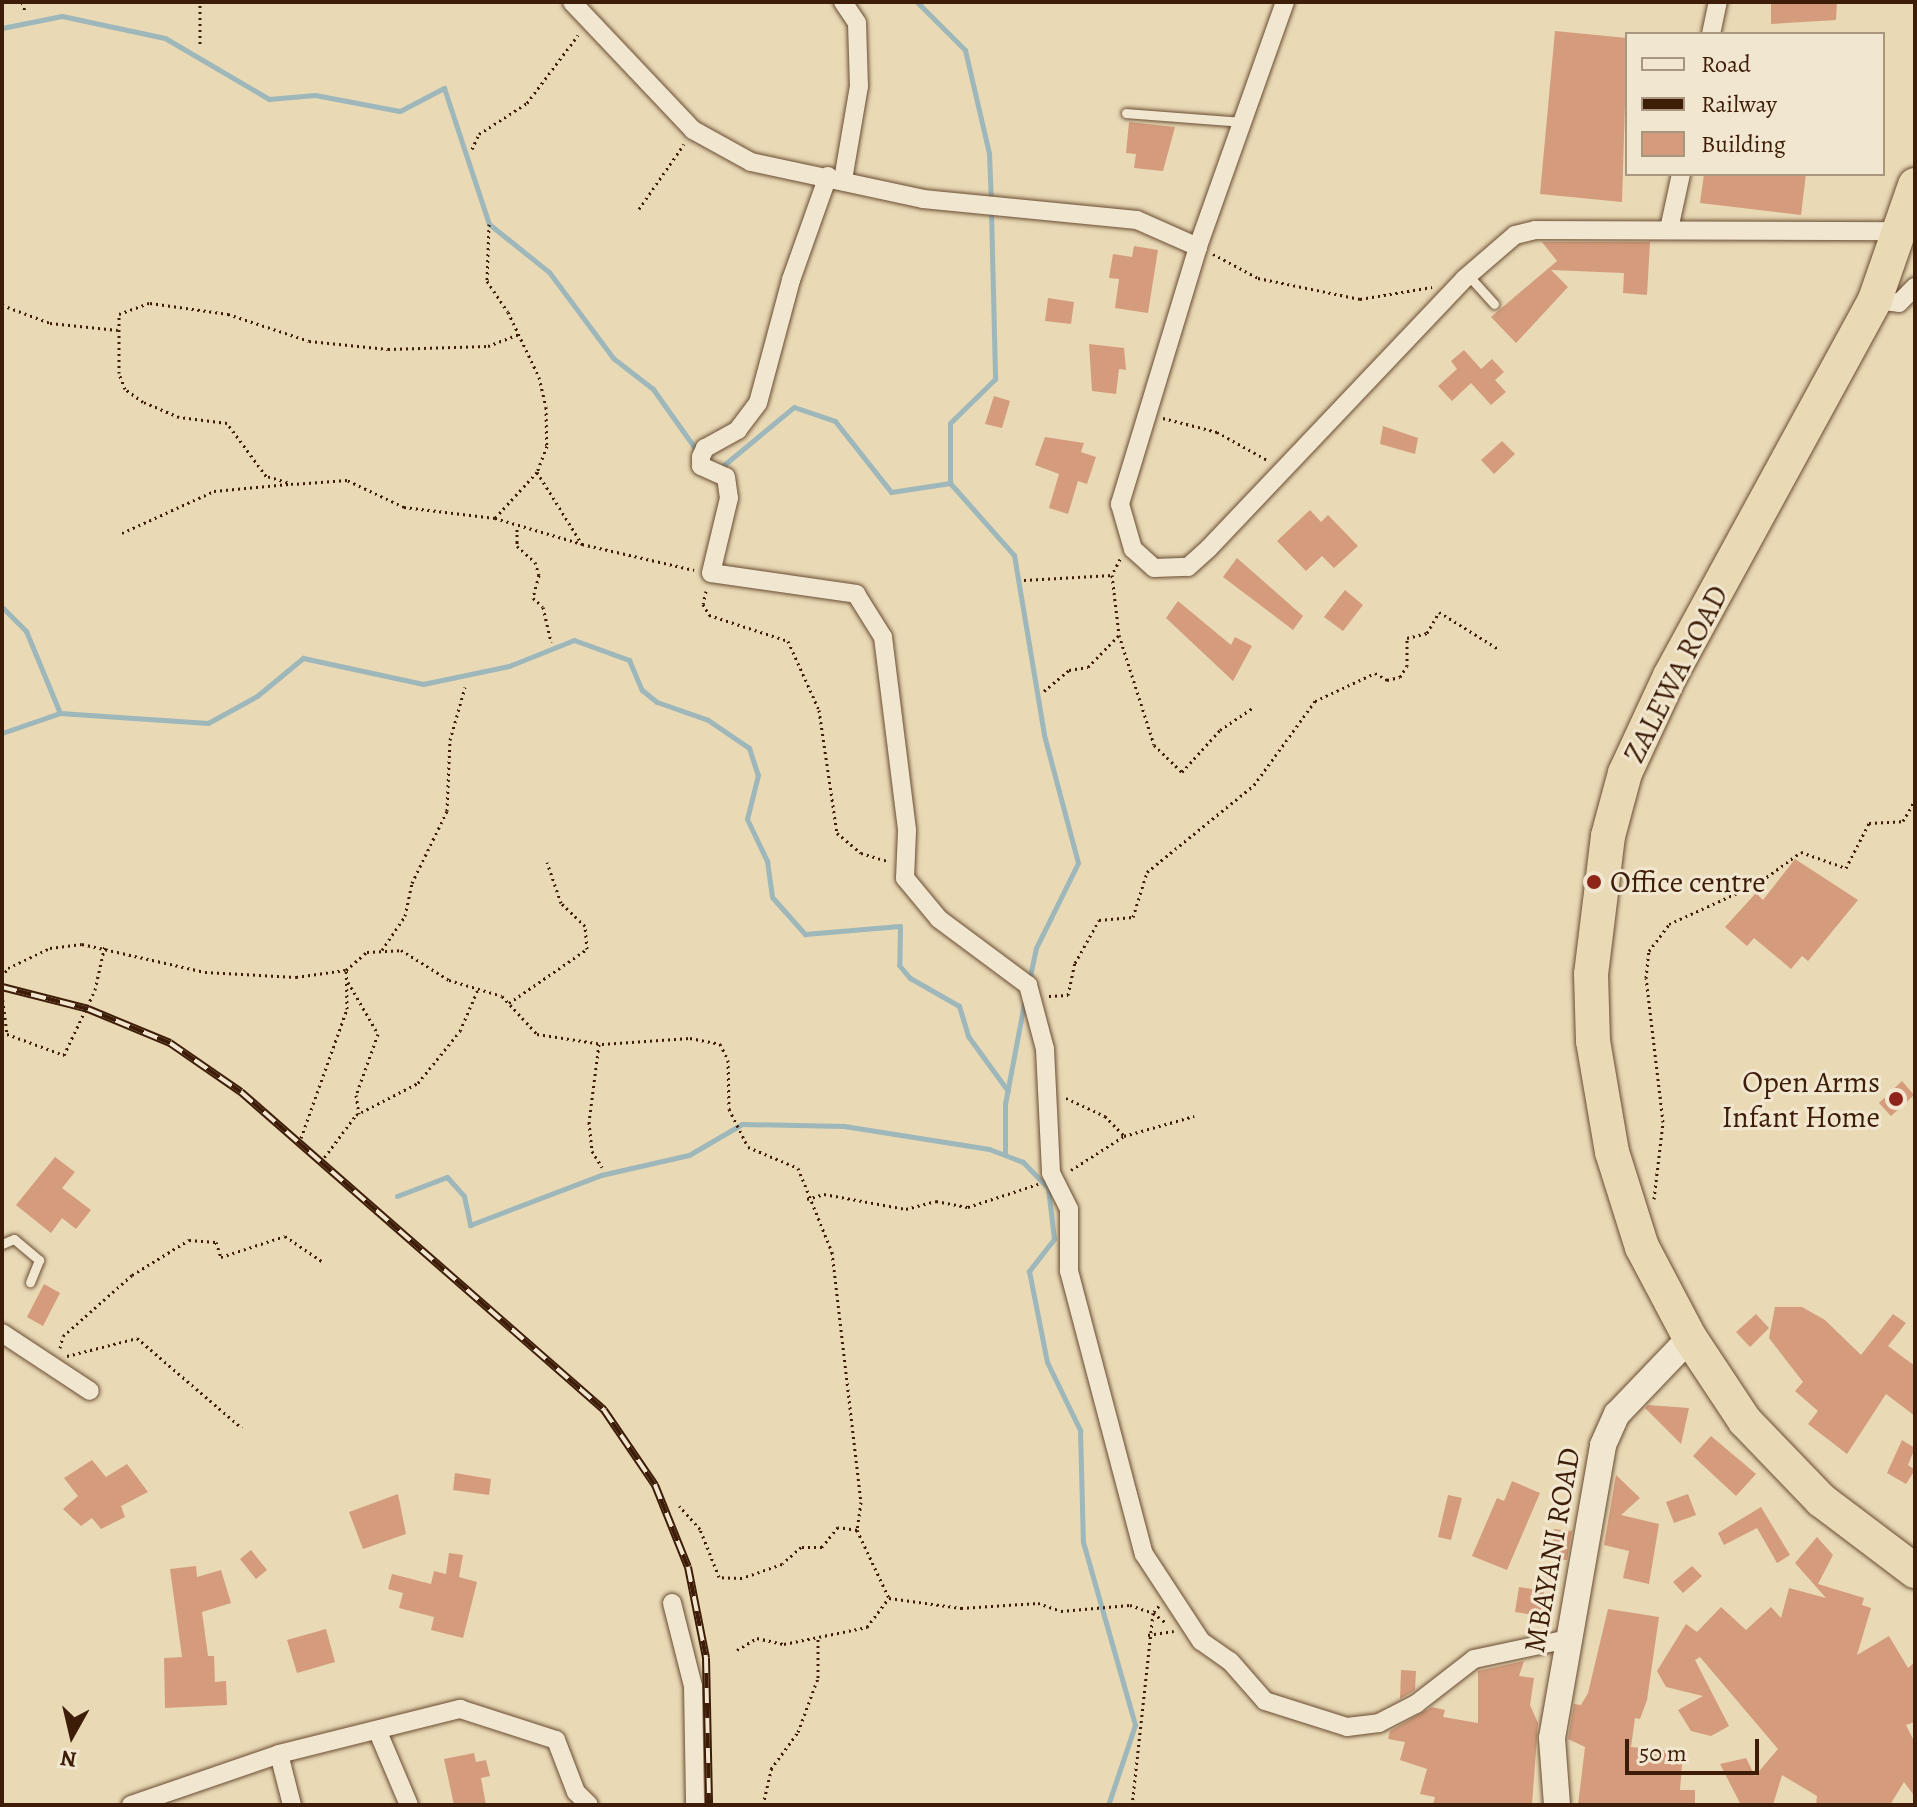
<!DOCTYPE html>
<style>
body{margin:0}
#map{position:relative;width:1917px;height:1807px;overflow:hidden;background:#e9d9b5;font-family:Alegreya,serif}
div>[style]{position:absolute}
.stream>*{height:5px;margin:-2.5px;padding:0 2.5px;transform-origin:2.5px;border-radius:2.5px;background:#9db7ba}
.building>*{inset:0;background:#d49c7d}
.path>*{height:3px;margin-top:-1.5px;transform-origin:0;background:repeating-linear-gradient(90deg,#3e1d08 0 2px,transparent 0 6px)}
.roads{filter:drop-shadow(0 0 2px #694c33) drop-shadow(0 0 2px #694c33)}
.lane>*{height:9px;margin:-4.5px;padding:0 4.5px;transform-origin:4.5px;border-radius:4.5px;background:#f1e6cf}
.street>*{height:18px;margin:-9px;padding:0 9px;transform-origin:9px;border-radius:9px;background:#f1e6cf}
.secondary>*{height:26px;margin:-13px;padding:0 13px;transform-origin:13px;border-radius:13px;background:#f1e6cf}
.highway>*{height:34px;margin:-17px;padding:0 17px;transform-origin:17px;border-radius:17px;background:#e9d9b5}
.rail>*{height:8px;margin-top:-4px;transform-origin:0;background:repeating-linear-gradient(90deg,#f1e6cf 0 15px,#3e1d08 0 30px);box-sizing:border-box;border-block:2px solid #3e1d08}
.dots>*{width:22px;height:22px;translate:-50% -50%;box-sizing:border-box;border:4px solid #f1e6cf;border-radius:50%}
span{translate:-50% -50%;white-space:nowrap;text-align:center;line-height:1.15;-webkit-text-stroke:6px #f1e6cf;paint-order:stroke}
.street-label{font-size:30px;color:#3e1d08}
.poi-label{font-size:30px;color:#3e1d08}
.left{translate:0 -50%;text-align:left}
.right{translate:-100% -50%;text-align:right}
.frame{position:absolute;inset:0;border:4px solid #3e1d08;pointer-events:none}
.legend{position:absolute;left:1625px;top:32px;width:260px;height:144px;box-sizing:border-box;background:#f1e6cf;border:2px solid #a9967f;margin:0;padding:10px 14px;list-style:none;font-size:24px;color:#3e1d08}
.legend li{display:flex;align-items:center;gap:16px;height:40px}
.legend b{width:40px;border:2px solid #a9967f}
.north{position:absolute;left:32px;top:1695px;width:80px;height:80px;-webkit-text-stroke:6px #f1e6cf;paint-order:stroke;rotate:188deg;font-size:22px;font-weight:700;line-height:32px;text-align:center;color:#3e1d08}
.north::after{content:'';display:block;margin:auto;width:28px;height:36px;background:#3e1d08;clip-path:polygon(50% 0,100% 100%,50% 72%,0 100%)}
.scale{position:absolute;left:1625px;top:1739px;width:134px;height:36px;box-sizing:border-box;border:4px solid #3e1d08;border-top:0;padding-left:10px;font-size:24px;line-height:28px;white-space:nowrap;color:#3e1d08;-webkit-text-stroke:6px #f1e6cf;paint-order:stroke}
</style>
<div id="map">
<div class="stream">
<div style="left:917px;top:2px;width:68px;rotate:45deg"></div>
<div style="left:965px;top:50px;width:106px;rotate:76.9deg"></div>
<div style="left:989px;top:153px;width:49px;rotate:87.7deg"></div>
<div style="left:2px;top:28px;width:61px;rotate:-11.3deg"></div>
<div style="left:62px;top:16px;width:105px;rotate:12.1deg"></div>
<div style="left:165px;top:38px;width:121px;rotate:30.4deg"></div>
<div style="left:269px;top:99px;width:46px;rotate:-5deg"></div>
<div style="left:315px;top:95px;width:86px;rotate:10.7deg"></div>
<div style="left:400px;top:111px;width:50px;rotate:-27.6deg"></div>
<div style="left:444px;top:88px;width:143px;rotate:71.7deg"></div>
<div style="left:489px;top:224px;width:77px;rotate:38.7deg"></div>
<div style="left:549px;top:272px;width:107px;rotate:53.3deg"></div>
<div style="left:613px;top:358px;width:51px;rotate:37.8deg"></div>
<div style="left:653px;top:389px;width:76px;rotate:54.6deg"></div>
<div style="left:991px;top:211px;width:168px;rotate:88.6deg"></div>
<div style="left:995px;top:379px;width:63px;rotate:135.6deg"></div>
<div style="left:950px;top:423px;width:60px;rotate:90deg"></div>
<div style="left:950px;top:483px;width:96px;rotate:48.4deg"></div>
<div style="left:1014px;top:555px;width:182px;rotate:80.5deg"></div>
<div style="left:1044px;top:735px;width:132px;rotate:75.1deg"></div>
<div style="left:1078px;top:863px;width:95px;rotate:116.3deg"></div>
<div style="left:1036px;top:948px;width:34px;rotate:102deg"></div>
<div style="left:719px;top:469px;width:97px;rotate:-39.6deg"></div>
<div style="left:794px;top:407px;width:43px;rotate:18.9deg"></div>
<div style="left:835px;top:421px;width:90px;rotate:51.7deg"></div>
<div style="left:891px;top:492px;width:60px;rotate:-8.7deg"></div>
<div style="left:2px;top:607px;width:34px;rotate:45deg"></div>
<div style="left:26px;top:631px;width:89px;rotate:67.5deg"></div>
<div style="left:2px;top:733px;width:61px;rotate:-19deg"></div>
<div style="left:60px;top:713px;width:148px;rotate:3.9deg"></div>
<div style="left:208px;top:723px;width:56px;rotate:-28.9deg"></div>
<div style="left:257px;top:696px;width:60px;rotate:-39.6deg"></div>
<div style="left:303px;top:658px;width:123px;rotate:12.2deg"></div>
<div style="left:423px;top:684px;width:88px;rotate:-11.8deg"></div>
<div style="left:509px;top:666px;width:70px;rotate:-21.8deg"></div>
<div style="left:574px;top:640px;width:59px;rotate:20deg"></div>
<div style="left:629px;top:660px;width:33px;rotate:67deg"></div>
<div style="left:642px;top:690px;width:19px;rotate:39deg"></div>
<div style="left:657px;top:702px;width:54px;rotate:19.4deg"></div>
<div style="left:708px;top:720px;width:50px;rotate:34.3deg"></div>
<div style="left:749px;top:748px;width:28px;rotate:72deg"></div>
<div style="left:758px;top:775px;width:45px;rotate:104deg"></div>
<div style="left:747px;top:819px;width:47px;rotate:64.5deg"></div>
<div style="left:767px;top:861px;width:36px;rotate:82deg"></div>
<div style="left:772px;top:897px;width:50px;rotate:48.3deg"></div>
<div style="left:805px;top:934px;width:95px;rotate:-4.8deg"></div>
<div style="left:900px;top:926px;width:39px;rotate:91deg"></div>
<div style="left:899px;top:965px;width:17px;rotate:50deg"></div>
<div style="left:910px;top:978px;width:56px;rotate:29.7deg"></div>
<div style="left:959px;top:1006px;width:31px;rotate:73deg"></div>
<div style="left:968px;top:1036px;width:68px;rotate:54deg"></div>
<div style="left:1005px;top:1154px;width:50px;rotate:-90deg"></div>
<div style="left:1005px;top:1104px;width:108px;rotate:-79.3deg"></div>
<div style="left:397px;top:1196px;width:53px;rotate:-20.8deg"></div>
<div style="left:447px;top:1177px;width:25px;rotate:48deg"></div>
<div style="left:464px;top:1196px;width:30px;rotate:78deg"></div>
<div style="left:470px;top:1225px;width:140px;rotate:-20.9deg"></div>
<div style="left:601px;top:1175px;width:90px;rotate:-12.8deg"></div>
<div style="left:689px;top:1155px;width:61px;rotate:-30.3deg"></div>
<div style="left:742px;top:1124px;width:102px;rotate:1.1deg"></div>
<div style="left:844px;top:1126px;width:147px;rotate:9deg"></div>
<div style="left:989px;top:1149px;width:36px;rotate:21deg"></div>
<div style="left:1023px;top:1162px;width:36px;rotate:46deg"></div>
<div style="left:1048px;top:1188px;width:51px;rotate:83.3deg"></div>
<div style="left:1054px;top:1239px;width:41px;rotate:128deg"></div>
<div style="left:1029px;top:1271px;width:93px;rotate:78.8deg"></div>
<div style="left:1047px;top:1362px;width:76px;rotate:64.1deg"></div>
<div style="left:1080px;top:1430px;width:112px;rotate:88.5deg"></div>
<div style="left:1083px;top:1542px;width:190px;rotate:74.1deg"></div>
<div style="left:1135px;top:1725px;width:84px;rotate:108.6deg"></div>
</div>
<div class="building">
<div style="clip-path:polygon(1771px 2px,1837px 2px,1836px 20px,1771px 24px)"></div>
<div style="clip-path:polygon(1555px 31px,1627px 38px,1622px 202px,1540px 194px)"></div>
<div style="clip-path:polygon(1129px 122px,1175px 127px,1163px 171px,1134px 168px,1136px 154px,1126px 153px)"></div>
<div style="clip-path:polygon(1704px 174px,1806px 174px,1801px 215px,1700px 203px)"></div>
<div style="clip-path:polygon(1542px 242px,1650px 242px,1647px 295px,1623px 293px,1624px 273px,1551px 270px,1568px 287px,1516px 343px,1491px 317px,1557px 261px)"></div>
<div style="clip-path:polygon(1134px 246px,1158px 250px,1148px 313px,1115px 308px,1119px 279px,1109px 278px,1113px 254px,1132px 257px)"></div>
<div style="clip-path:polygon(1048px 298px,1074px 302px,1071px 324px,1045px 321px)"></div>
<div style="clip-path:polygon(1089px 344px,1124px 348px,1126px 370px,1119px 369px,1116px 394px,1092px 391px)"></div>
<div style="clip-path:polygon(1464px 350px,1481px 369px,1492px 359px,1504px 372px,1495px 380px,1506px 392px,1491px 405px,1471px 383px,1452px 401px,1438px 386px,1457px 369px,1451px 361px)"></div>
<div style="clip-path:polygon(994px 396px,1010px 401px,1002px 428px,985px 424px)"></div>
<div style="clip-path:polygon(1383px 426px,1418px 438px,1415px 454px,1380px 444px)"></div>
<div style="clip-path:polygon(1045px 437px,1084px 443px,1081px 452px,1096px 457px,1087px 484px,1078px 481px,1068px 514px,1049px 508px,1059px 474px,1035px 465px)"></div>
<div style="clip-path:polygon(1502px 441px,1515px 454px,1494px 474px,1481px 460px)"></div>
<div style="clip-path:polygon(1310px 510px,1321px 522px,1328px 515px,1358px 546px,1334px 568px,1322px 556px,1306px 571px,1277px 541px)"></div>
<div style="clip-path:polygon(1237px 558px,1303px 616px,1293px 630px,1223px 577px)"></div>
<div style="clip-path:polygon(1345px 590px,1363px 605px,1343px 631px,1324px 617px)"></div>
<div style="clip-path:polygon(1178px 601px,1231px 645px,1235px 637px,1252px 646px,1233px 681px,1166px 618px)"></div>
<div style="clip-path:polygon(1795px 859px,1858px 900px,1808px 961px,1802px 956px,1791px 969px,1754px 938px,1747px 946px,1725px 927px,1756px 893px,1763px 900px)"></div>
<div style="clip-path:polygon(1902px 1081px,1914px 1095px,1891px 1116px,1879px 1103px)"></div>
<div style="clip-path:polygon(55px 1157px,75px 1172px,62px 1188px,91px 1210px,76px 1229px,62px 1218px,51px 1233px,16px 1205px)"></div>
<div style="clip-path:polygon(44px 1284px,60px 1293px,43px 1326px,27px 1317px)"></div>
<div style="clip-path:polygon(1775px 1307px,1802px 1307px,1825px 1320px,1861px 1355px,1893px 1314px,1906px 1323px,1888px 1346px,1915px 1366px,1915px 1416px,1886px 1394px,1847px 1454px,1808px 1424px,1818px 1411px,1795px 1391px,1803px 1382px,1769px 1338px)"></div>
<div style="clip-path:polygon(1756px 1314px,1769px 1328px,1750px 1347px,1736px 1332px)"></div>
<div style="clip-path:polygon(1648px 1405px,1689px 1408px,1681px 1444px,1645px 1408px)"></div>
<div style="clip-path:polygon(1711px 1436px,1756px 1474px,1736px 1496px,1693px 1456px)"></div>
<div style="clip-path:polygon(1902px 1440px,1915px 1448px,1908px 1465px,1915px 1470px,1906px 1484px,1887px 1473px)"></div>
<div style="clip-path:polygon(92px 1460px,106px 1477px,127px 1464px,148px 1492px,121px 1506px,125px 1517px,101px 1529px,92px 1518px,81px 1526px,63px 1509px,78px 1496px,64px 1478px)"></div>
<div style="clip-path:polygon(455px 1473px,491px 1479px,489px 1495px,453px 1490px)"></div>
<div style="clip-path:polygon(1616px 1475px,1640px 1498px,1621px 1515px,1659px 1524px,1649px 1584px,1623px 1578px,1629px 1551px,1604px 1545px)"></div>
<div style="clip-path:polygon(1512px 1481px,1540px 1493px,1507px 1570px,1472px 1556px,1497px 1498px,1504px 1501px)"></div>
<div style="clip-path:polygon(398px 1494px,406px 1534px,363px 1549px,349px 1512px)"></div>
<div style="clip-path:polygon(1688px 1494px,1696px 1515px,1674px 1523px,1666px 1502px)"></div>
<div style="clip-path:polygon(1448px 1495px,1462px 1498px,1451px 1540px,1438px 1537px)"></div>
<div style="clip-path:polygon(1761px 1507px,1790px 1555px,1777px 1563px,1757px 1528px,1724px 1545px,1718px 1533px)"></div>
<div style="clip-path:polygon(1554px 1529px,1572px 1531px,1567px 1560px,1551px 1559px)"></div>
<div style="clip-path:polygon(1817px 1537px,1833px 1555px,1818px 1584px,1864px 1598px,1862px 1605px,1871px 1608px,1857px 1655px,1889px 1636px,1908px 1668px,1915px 1662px,1915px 1722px,1906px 1725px,1915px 1743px,1915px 1797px,1904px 1782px,1890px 1805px,1816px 1805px,1817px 1796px,1782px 1775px,1773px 1805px,1741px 1805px,1720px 1764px,1746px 1758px,1755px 1776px,1778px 1749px,1700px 1657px,1695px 1660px,1729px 1726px,1711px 1736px,1691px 1731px,1678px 1710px,1703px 1696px,1666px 1687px,1657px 1671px,1686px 1624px,1697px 1632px,1721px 1607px,1746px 1630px,1771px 1607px,1781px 1618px,1789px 1588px,1826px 1598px,1795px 1563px)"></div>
<div style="clip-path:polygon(251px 1550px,267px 1570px,256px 1579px,240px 1559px)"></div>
<div style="clip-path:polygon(449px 1553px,463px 1555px,459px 1577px,477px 1582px,463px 1638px,431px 1630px,434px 1617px,399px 1608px,403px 1593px,388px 1589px,392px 1574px,431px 1584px,434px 1571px,446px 1574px)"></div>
<div style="clip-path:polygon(196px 1566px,197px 1577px,221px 1570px,231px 1603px,202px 1612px,208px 1656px,214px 1656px,215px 1682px,226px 1681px,227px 1705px,165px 1708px,164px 1658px,182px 1657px,170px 1569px)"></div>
<div style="clip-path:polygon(1692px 1566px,1702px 1576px,1683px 1593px,1673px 1582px)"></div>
<div style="clip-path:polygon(1519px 1587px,1544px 1591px,1540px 1616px,1515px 1612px)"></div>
<div style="clip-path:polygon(1608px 1609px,1659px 1617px,1647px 1700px,1640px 1719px,1635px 1718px,1631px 1747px,1683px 1752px,1680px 1790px,1695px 1790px,1695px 1805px,1578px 1805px,1585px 1747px,1568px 1739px,1574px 1704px,1581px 1705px,1588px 1693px)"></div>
<div style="clip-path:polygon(326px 1629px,335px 1662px,297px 1673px,287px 1640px)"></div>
<div style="clip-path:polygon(1524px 1661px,1519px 1676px,1534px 1678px,1530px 1705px,1538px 1723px,1532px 1805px,1433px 1805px,1435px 1797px,1420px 1794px,1427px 1769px,1400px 1760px,1405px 1742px,1388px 1739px,1390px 1731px,1432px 1707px,1445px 1710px,1443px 1717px,1478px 1723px,1478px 1671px)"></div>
<div style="clip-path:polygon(1401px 1670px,1416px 1671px,1415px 1690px,1400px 1699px)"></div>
<div style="clip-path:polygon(474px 1753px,476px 1762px,486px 1760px,490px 1776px,481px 1778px,486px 1805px,454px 1805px,444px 1759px)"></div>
</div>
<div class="path">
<div style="left:22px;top:2px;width:9px;rotate:72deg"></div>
<div style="left:200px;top:44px;width:42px;rotate:-90deg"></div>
<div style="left:472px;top:149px;width:17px;rotate:-65deg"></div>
<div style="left:479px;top:134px;width:57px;rotate:-32.9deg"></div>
<div style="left:527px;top:103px;width:85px;rotate:-53.1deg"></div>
<div style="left:639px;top:209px;width:79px;rotate:-55.3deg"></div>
<div style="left:489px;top:224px;width:57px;rotate:92deg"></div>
<div style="left:487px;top:281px;width:37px;rotate:56deg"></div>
<div style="left:508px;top:312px;width:72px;rotate:64.5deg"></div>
<div style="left:539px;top:377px;width:31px;rotate:77deg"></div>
<div style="left:546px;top:407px;width:39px;rotate:89deg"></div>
<div style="left:547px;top:446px;width:28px;rotate:111deg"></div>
<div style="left:537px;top:472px;width:62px;rotate:132.4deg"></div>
<div style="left:495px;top:518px;width:92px;rotate:-173.1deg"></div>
<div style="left:404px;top:507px;width:63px;rotate:-154.7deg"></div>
<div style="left:347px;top:480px;width:54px;rotate:175.8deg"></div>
<div style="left:293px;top:484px;width:28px;rotate:-163deg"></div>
<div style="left:266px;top:476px;width:66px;rotate:-126.3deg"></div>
<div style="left:227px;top:423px;width:48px;rotate:-172.9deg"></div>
<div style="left:179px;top:417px;width:39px;rotate:-157deg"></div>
<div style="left:143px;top:402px;width:22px;rotate:-144deg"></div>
<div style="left:125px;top:389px;width:17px;rotate:-111deg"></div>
<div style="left:119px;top:373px;width:59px;rotate:-90deg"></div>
<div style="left:119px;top:314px;width:33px;rotate:-20deg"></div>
<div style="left:150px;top:303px;width:79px;rotate:8deg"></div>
<div style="left:228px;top:314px;width:85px;rotate:18.4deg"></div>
<div style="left:309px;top:341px;width:79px;rotate:5.8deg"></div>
<div style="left:388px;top:349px;width:100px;rotate:-1.7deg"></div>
<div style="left:488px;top:346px;width:33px;rotate:-21deg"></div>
<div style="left:1213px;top:254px;width:51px;rotate:28.1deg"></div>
<div style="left:1258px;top:278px;width:104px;rotate:11.6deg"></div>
<div style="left:1360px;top:299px;width:73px;rotate:-9.5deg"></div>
<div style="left:2px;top:305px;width:51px;rotate:20.6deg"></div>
<div style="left:50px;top:323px;width:68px;rotate:5.9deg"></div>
<div style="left:1163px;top:418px;width:56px;rotate:14.5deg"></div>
<div style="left:1217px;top:432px;width:57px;rotate:29.2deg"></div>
<div style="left:537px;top:472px;width:85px;rotate:58deg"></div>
<div style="left:582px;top:544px;width:115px;rotate:13.1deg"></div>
<div style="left:495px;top:518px;width:91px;rotate:16.6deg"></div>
<div style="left:517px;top:529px;width:17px;rotate:90deg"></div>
<div style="left:517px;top:546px;width:24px;rotate:42deg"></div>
<div style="left:535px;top:562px;width:14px;rotate:73deg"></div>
<div style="left:539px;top:575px;width:24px;rotate:105deg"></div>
<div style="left:533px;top:598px;width:13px;rotate:42deg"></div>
<div style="left:543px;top:607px;width:36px;rotate:77deg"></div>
<div style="left:122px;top:533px;width:101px;rotate:-24.5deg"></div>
<div style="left:214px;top:491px;width:75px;rotate:-5.3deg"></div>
<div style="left:1120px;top:559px;width:18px;rotate:117deg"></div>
<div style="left:1112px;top:575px;width:60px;rotate:83.3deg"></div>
<div style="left:1119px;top:635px;width:115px;rotate:72.3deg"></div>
<div style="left:1154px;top:745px;width:39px;rotate:44deg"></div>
<div style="left:1182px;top:772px;width:57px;rotate:-47.9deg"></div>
<div style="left:1220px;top:730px;width:41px;rotate:-34.1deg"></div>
<div style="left:1024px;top:580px;width:88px;rotate:-3.3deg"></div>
<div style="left:706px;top:591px;width:13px;rotate:103deg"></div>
<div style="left:703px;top:604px;width:13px;rotate:61deg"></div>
<div style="left:709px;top:615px;width:83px;rotate:18.2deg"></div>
<div style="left:788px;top:641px;width:76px;rotate:65.8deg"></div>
<div style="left:819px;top:710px;width:124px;rotate:81.7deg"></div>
<div style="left:837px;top:833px;width:31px;rotate:40deg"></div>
<div style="left:861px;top:853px;width:28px;rotate:17deg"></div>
<div style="left:1044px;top:691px;width:33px;rotate:-40deg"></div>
<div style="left:1069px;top:670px;width:19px;rotate:-9deg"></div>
<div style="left:1088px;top:667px;width:45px;rotate:-45.9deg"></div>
<div style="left:382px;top:950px;width:41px;rotate:-55.9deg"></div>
<div style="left:405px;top:916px;width:34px;rotate:-78deg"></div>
<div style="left:412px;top:883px;width:80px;rotate:-64.1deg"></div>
<div style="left:447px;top:811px;width:71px;rotate:-87.6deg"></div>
<div style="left:450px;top:740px;width:55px;rotate:-74.2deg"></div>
<div style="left:2px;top:977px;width:11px;rotate:-56deg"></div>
<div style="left:8px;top:968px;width:47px;rotate:-25.5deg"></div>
<div style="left:50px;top:948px;width:32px;rotate:-7deg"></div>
<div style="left:82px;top:944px;width:126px;rotate:12.8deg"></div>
<div style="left:205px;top:972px;width:91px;rotate:3.1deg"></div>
<div style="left:296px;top:977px;width:50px;rotate:-8deg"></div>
<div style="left:348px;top:982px;width:60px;rotate:60deg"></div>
<div style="left:378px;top:1034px;width:65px;rotate:109.8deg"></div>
<div style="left:356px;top:1095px;width:19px;rotate:81deg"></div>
<div style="left:2px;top:994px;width:40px;rotate:82.9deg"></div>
<div style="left:7px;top:1034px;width:61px;rotate:20.2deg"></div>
<div style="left:64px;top:1055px;width:72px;rotate:-64.5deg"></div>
<div style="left:95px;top:990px;width:46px;rotate:-77.5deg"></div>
<div style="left:1049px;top:996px;width:19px;rotate:-3deg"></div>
<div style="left:1068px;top:995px;width:33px;rotate:-78deg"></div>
<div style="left:1075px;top:963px;width:49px;rotate:-60.8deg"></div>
<div style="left:1099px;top:920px;width:34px;rotate:-5deg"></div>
<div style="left:1133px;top:917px;width:47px;rotate:-72.7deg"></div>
<div style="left:1147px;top:872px;width:138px;rotate:-39.1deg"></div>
<div style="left:1254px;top:785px;width:104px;rotate:-54deg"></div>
<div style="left:1315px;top:701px;width:66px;rotate:-25deg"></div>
<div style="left:1375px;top:673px;width:14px;rotate:30deg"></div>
<div style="left:1387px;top:680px;width:13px;rotate:-13deg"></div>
<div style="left:1400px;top:677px;width:13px;rotate:-58deg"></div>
<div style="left:1407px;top:666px;width:28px;rotate:-90deg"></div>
<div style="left:1407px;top:638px;width:21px;rotate:-14deg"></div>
<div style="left:1427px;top:633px;width:24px;rotate:-60deg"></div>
<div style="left:1439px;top:612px;width:72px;rotate:31.9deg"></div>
<div style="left:509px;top:1003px;width:95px;rotate:-34.7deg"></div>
<div style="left:587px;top:949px;width:23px;rotate:-95deg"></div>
<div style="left:585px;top:926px;width:33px;rotate:-136deg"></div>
<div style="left:561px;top:903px;width:43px;rotate:-108.9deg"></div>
<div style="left:599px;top:1044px;width:79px;rotate:97.3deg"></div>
<div style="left:589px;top:1122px;width:29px;rotate:84deg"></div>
<div style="left:592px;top:1151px;width:19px;rotate:58deg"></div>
<div style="left:1066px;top:1098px;width:43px;rotate:24.8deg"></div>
<div style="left:1105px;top:1116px;width:28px;rotate:46deg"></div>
<div style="left:1124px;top:1136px;width:73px;rotate:-15.9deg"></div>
<div style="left:301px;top:1138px;width:137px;rotate:-70.4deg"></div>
<div style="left:347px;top:1009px;width:39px;rotate:-91deg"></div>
<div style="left:346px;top:970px;width:28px;rotate:-41deg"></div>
<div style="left:367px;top:952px;width:34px;rotate:-3deg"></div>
<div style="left:401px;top:950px;width:57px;rotate:32deg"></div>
<div style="left:449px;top:980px;width:55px;rotate:16.8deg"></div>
<div style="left:502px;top:996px;width:52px;rotate:47.4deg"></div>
<div style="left:537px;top:1034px;width:66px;rotate:8.7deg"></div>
<div style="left:602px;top:1044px;width:88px;rotate:-3.9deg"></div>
<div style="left:690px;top:1038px;width:31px;rotate:11deg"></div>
<div style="left:720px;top:1044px;width:18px;rotate:63deg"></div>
<div style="left:728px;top:1060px;width:49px;rotate:88.8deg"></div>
<div style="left:729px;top:1109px;width:42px;rotate:63.4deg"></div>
<div style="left:748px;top:1147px;width:54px;rotate:22.8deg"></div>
<div style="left:798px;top:1168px;width:91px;rotate:68deg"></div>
<div style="left:832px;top:1252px;width:252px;rotate:83.4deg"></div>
<div style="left:861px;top:1502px;width:28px;rotate:98deg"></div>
<div style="left:857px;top:1530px;width:19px;rotate:-171deg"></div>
<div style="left:838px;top:1527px;width:26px;rotate:129deg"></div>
<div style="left:822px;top:1547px;width:21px;rotate:180deg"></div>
<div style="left:801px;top:1547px;width:25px;rotate:138deg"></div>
<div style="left:782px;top:1564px;width:42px;rotate:160.7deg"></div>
<div style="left:742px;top:1578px;width:23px;rotate:-178deg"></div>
<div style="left:719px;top:1577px;width:52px;rotate:-111.6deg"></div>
<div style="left:700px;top:1529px;width:31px;rotate:-132deg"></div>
<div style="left:321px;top:1162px;width:59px;rotate:-53.3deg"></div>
<div style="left:356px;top:1115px;width:70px;rotate:-27.3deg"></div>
<div style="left:418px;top:1083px;width:67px;rotate:-51.1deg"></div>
<div style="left:460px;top:1031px;width:46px;rotate:-66.8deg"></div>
<div style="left:1071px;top:1170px;width:63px;rotate:-32.7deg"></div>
<div style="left:807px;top:1199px;width:18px;rotate:-16deg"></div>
<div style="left:824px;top:1194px;width:83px;rotate:10.4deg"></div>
<div style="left:906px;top:1209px;width:31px;rotate:-15deg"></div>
<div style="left:936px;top:1201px;width:33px;rotate:11deg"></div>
<div style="left:968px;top:1207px;width:74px;rotate:-18.2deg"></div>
<div style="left:1654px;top:1199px;width:78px;rotate:-83.3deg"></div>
<div style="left:1663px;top:1122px;width:145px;rotate:-96.7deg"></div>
<div style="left:1646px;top:978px;width:27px;rotate:-84deg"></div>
<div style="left:1649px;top:951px;width:34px;rotate:-53deg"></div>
<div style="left:1669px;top:924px;width:97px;rotate:-24.4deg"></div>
<div style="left:1757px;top:884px;width:54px;rotate:-36deg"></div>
<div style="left:1801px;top:852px;width:48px;rotate:19.6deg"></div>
<div style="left:1846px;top:868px;width:51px;rotate:-62.9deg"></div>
<div style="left:1869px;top:823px;width:34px;rotate:-3deg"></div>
<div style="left:1903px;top:821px;width:24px;rotate:-60deg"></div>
<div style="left:60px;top:1348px;width:12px;rotate:-76deg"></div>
<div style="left:63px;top:1336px;width:92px;rotate:-41.5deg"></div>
<div style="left:132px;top:1275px;width:67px;rotate:-31.6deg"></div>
<div style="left:189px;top:1240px;width:27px;rotate:4deg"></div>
<div style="left:216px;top:1242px;width:16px;rotate:72deg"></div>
<div style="left:221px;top:1257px;width:67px;rotate:-18.2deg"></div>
<div style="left:285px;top:1236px;width:46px;rotate:34.4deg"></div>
<div style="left:67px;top:1356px;width:72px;rotate:-14.4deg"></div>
<div style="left:137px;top:1338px;width:138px;rotate:40.6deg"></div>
<div style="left:857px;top:1530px;width:75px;rotate:64.8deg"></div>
<div style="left:889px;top:1598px;width:73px;rotate:7.9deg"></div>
<div style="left:961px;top:1608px;width:77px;rotate:-3.7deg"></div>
<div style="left:1038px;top:1603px;width:24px;rotate:19deg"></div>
<div style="left:1061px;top:1611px;width:69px;rotate:-5deg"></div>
<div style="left:1130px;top:1605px;width:24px;rotate:19deg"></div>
<div style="left:1153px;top:1613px;width:193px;rotate:96.2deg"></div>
<div style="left:1159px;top:1606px;width:9px;rotate:131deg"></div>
<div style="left:1153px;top:1613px;width:15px;rotate:37deg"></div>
<div style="left:1148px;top:1635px;width:26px;rotate:-9deg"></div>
<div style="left:737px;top:1650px;width:23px;rotate:-31deg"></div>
<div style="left:757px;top:1638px;width:28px;rotate:13deg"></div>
<div style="left:784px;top:1644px;width:85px;rotate:-11.6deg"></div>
<div style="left:867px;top:1627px;width:36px;rotate:-53deg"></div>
<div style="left:763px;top:1805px;width:37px;rotate:-77deg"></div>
<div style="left:771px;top:1769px;width:46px;rotate:-53.9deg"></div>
<div style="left:798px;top:1732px;width:58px;rotate:-69.7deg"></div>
<div style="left:818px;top:1678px;width:40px;rotate:-90deg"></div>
</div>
<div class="roads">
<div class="lane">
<div style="left:1126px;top:113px;width:116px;rotate:4.4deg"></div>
<div style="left:1468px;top:275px;width:39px;rotate:48deg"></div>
<div style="left:2px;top:1244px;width:13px;rotate:-23deg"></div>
<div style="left:14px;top:1239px;width:33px;rotate:40deg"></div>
<div style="left:39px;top:1260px;width:24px;rotate:112deg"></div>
</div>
<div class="street">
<div style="left:572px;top:2px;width:176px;rotate:46.6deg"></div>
<div style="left:693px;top:130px;width:66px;rotate:28.9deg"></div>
<div style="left:751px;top:162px;width:176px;rotate:12.1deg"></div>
<div style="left:923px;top:199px;width:215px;rotate:5.6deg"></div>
<div style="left:1137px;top:220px;width:67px;rotate:23.9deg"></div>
<div style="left:843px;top:2px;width:25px;rotate:56deg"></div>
<div style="left:857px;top:23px;width:63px;rotate:88.2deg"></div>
<div style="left:859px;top:86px;width:95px;rotate:99.7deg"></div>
<div style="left:1285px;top:2px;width:260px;rotate:109.6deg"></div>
<div style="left:1198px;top:247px;width:269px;rotate:106.9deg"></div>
<div style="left:1120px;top:504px;width:47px;rotate:73.9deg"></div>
<div style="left:1133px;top:549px;width:28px;rotate:42deg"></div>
<div style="left:1154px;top:568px;width:34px;rotate:-2deg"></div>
<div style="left:1188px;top:567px;width:28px;rotate:-42deg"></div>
<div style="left:1209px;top:548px;width:371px;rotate:-46.5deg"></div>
<div style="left:1464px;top:279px;width:67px;rotate:-40.8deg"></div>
<div style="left:1515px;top:235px;width:21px;rotate:-14deg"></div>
<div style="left:1535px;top:230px;width:367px;rotate:0.2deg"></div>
<div style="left:1711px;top:34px;width:33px;rotate:-78deg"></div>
<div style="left:828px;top:176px;width:110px;rotate:109.6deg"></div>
<div style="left:791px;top:280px;width:127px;rotate:105deg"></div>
<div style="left:758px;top:403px;width:34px;rotate:127deg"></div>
<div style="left:738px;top:430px;width:38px;rotate:151deg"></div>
<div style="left:705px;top:448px;width:10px;rotate:114deg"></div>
<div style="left:701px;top:457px;width:9px;rotate:90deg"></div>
<div style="left:701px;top:466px;width:27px;rotate:24deg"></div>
<div style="left:726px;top:477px;width:21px;rotate:82deg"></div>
<div style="left:729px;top:498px;width:77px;rotate:103.5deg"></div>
<div style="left:711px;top:573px;width:147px;rotate:8.2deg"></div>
<div style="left:856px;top:594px;width:51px;rotate:57.9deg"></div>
<div style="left:883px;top:637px;width:195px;rotate:82.9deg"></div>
<div style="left:907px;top:831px;width:47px;rotate:92.4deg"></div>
<div style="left:905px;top:878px;width:53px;rotate:50.3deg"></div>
<div style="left:939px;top:919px;width:111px;rotate:36.6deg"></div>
<div style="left:1028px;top:985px;width:66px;rotate:75.1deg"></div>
<div style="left:1045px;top:1049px;width:124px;rotate:87.2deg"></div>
<div style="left:1051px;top:1173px;width:40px;rotate:63.4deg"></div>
<div style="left:1069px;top:1209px;width:62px;rotate:90deg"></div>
<div style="left:1069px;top:1271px;width:293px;rotate:75.2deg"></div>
<div style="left:1144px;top:1554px;width:104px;rotate:56.8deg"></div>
<div style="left:1201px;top:1641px;width:35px;rotate:35deg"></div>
<div style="left:1230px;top:1661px;width:53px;rotate:48.8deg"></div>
<div style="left:1265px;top:1701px;width:86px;rotate:17.6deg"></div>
<div style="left:1347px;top:1727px;width:32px;rotate:-7deg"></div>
<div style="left:1379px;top:1723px;width:42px;rotate:-27.2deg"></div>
<div style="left:1416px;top:1704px;width:73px;rotate:-37.8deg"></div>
<div style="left:1474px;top:1659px;width:96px;rotate:-12deg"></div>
<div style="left:1669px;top:229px;width:56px;rotate:-77.7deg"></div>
<div style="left:1875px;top:300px;width:24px;rotate:7deg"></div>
<div style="left:1899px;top:303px;width:23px;rotate:-45deg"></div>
<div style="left:2px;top:1333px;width:105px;rotate:33.4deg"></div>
<div style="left:672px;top:1603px;width:86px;rotate:75.8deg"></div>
<div style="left:693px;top:1686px;width:119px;rotate:89deg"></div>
<div style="left:378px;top:1732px;width:79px;rotate:67deg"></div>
<div style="left:279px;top:1754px;width:53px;rotate:75.7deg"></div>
<div style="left:131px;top:1805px;width:157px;rotate:-19deg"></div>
<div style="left:279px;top:1754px;width:187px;rotate:-14deg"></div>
<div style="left:460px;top:1709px;width:101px;rotate:17.9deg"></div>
<div style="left:556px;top:1740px;width:56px;rotate:69deg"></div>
<div style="left:576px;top:1792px;width:18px;rotate:45deg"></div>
</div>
<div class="secondary">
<div style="left:1557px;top:1805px;width:67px;rotate:-94.3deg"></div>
<div style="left:1552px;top:1738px;width:297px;rotate:-80.1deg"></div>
<div style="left:1603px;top:1445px;width:34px;rotate:-66deg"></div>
<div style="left:1617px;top:1414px;width:105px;rotate:-46.2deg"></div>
</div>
<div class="highway">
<div style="left:1915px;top:185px;width:122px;rotate:109.2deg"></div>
<div style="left:1875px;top:300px;width:428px;rotate:118.6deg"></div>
<div style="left:1670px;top:676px;width:107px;rotate:114.9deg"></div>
<div style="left:1625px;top:773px;width:65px;rotate:105.1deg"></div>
<div style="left:1608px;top:836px;width:139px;rotate:97deg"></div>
<div style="left:1591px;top:974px;width:67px;rotate:88.3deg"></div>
<div style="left:1593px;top:1041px;width:113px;rotate:80.3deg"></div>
<div style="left:1612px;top:1152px;width:100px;rotate:72.5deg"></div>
<div style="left:1642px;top:1247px;width:103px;rotate:62.2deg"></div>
<div style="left:1690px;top:1338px;width:100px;rotate:56.5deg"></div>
<div style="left:1745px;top:1421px;width:110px;rotate:46.1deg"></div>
<div style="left:1821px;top:1500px;width:118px;rotate:37.1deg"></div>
</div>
</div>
<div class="rail">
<div style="left:2px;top:987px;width:89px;rotate:14.3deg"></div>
<div style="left:88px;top:1009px;width:89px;rotate:22.5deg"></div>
<div style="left:170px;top:1043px;width:86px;rotate:34.6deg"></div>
<div style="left:241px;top:1092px;width:483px;rotate:41.2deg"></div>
<div style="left:604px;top:1410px;width:91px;rotate:55.8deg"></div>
<div style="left:655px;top:1485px;width:88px;rotate:68.1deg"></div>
<div style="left:688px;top:1567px;width:93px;rotate:78.8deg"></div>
<div style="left:706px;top:1658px;width:147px;rotate:88.8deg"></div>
</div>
<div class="dots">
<div style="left:1594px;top:882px;background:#8f2418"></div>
<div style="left:1896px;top:1099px;background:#8f2418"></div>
</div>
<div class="street-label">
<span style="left:1676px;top:674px;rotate:-63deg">ZALEWA ROAD</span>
<span style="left:1552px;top:1550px;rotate:-80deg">MBAYANI ROAD</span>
</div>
<div class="poi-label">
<span class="left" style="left:1610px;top:882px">Office centre</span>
<span class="right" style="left:1880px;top:1099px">Open Arms<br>Infant Home</span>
</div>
<div class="frame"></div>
<ul class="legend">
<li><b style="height:10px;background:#f1e6cf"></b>Road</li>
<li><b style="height:10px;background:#3e1d08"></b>Railway</li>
<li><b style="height:22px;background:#d49c7d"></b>Building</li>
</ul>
<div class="north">N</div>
<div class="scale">50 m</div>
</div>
